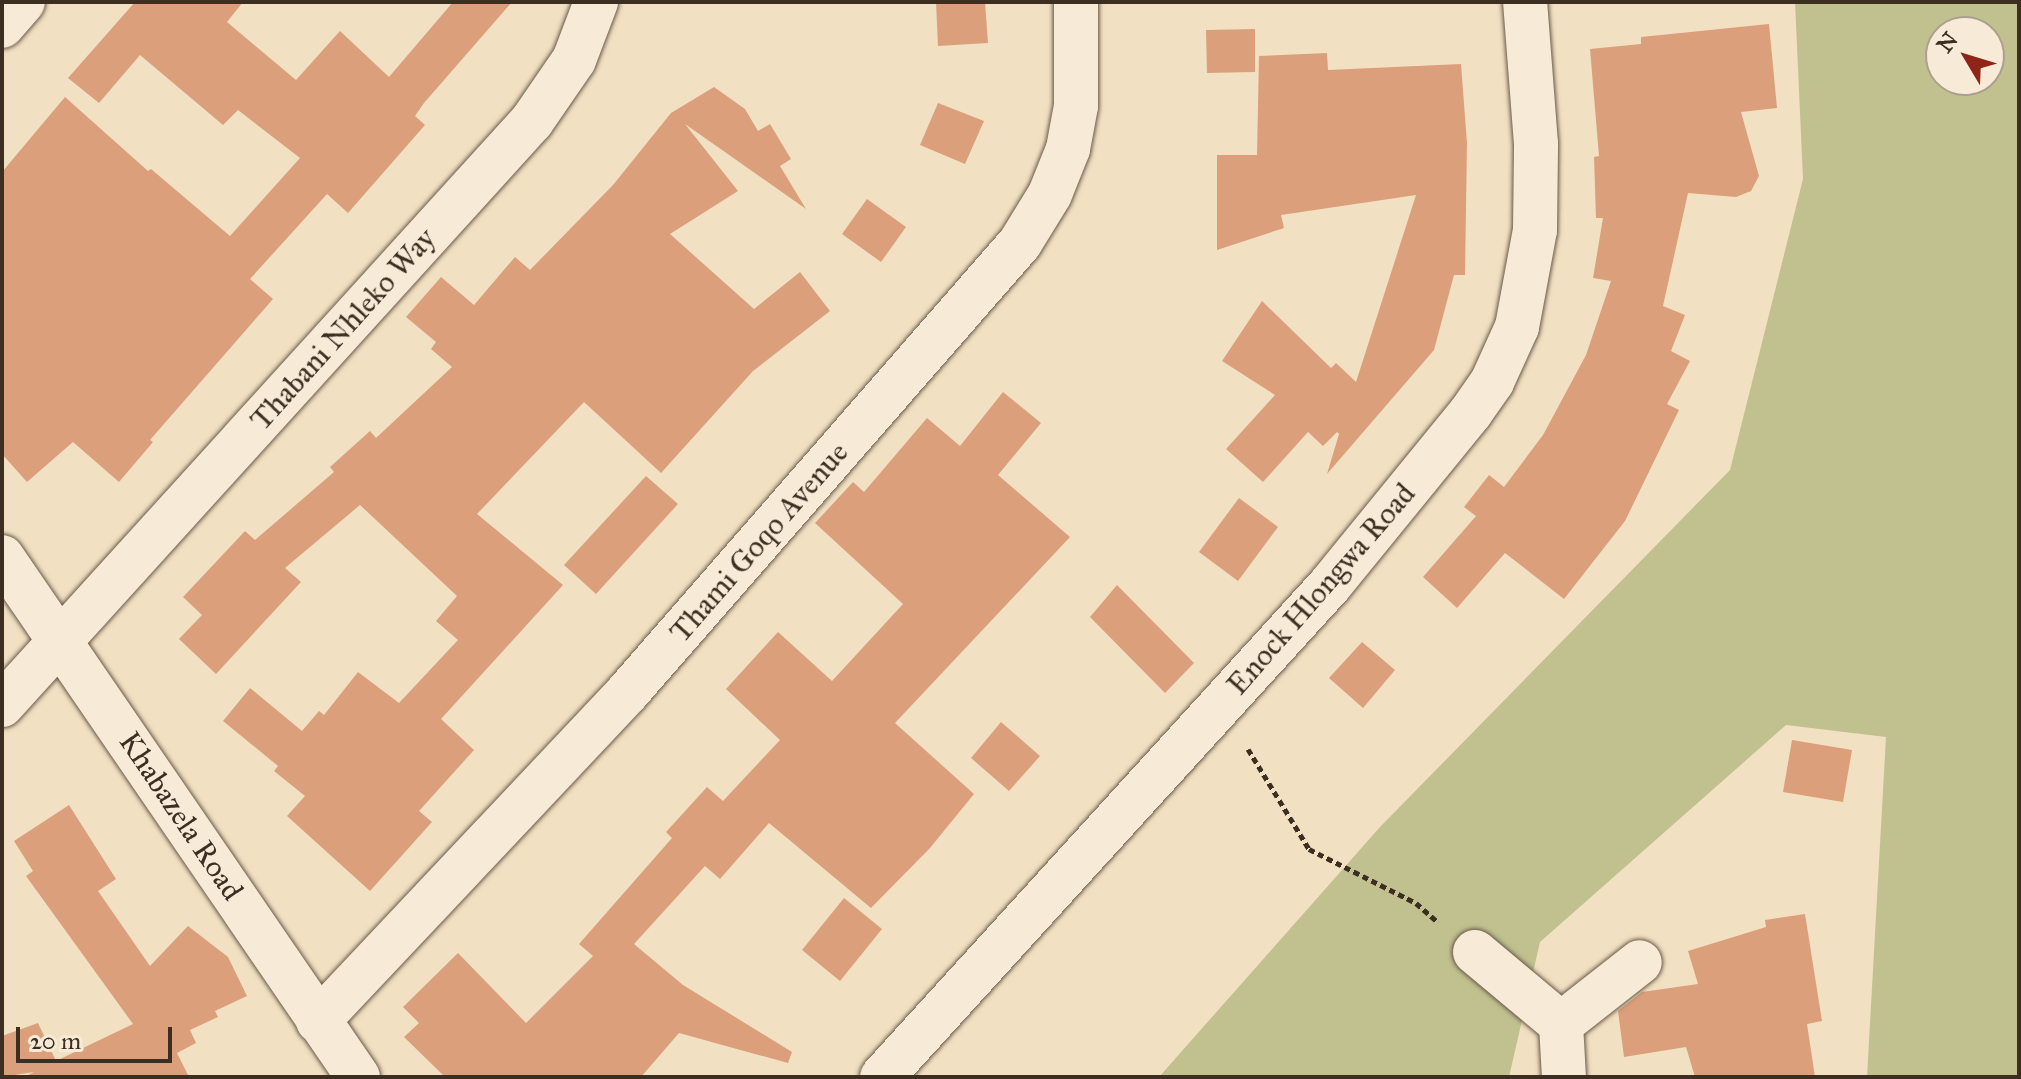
<!DOCTYPE html>
<style>
body{margin:0}
#map{position:relative;width:2021px;height:1079px;overflow:hidden;background:#f2e0c2;font-family:"IM FELL Great Primer",serif}
div>[style]{position:absolute}
.green>*{inset:0;background:#c0c18f}
.building>*{inset:0;background:#dc9f7b}
.path>*{height:5px;margin-top:-2.5px;transform-origin:0;background:repeating-linear-gradient(90deg,#3d2e22 0 6px,transparent 0 10px)}
.roads{filter:drop-shadow(0 0 2px #6a5a4a) drop-shadow(0 0 2px #6a5a4a)}
.minor>*{height:44px;margin:-22px;padding:0 22px;transform-origin:22px;border-radius:22px;background:#f7ebd7}
span{translate:-50% -50%;white-space:nowrap;text-align:center;line-height:1.15;-webkit-text-stroke:6px #f7ebd7;paint-order:stroke}
.street-label{font-size:30px;color:#3d2e22}
.frame{position:absolute;inset:0;border:4px solid #3d2e22;pointer-events:none}
.north{position:absolute;left:1925px;top:16px;width:80px;height:80px;box-sizing:border-box;background:#f7ebd7;border:2px solid #ad9f8f;border-radius:50%;rotate:308deg;font-size:22px;font-weight:700;line-height:32px;text-align:center;color:#3d2e22}
.north::after{content:'';display:block;margin:auto;width:28px;height:36px;background:#8f2418;clip-path:polygon(50% 0,100% 100%,50% 72%,0 100%)}
.scale{position:absolute;left:16px;top:1027px;width:156px;height:36px;box-sizing:border-box;border:4px solid #3d2e22;border-top:0;padding-left:10px;font-size:24px;line-height:28px;white-space:nowrap;color:#3d2e22;-webkit-text-stroke:6px #f7ebd7;paint-order:stroke}
</style>
<div id="map">
<div class="green">
<div style="clip-path:polygon(evenodd,1795px 2px,2019px 2px,2019px 1077px,1867px 1077px,1886px 737px,1786px 725px,1540px 942px,1509px 1077px,1159px 1077px,1380px 827px,1730px 470px,1803px 179px,1795px 2px,1941px 32px,1989px 32px,1989px 80px,1941px 80px,1941px 32px)"></div>
</div>
<div class="building">
<div style="clip-path:polygon(135px 2px,243px 2px,227px 22px,296px 80px,340px 31px,389px 77px,453px 2px,512px 2px,424px 103px,415px 116px,425px 125px,348px 213px,327px 194px,250px 279px,273px 299px,150px 440px,153px 442px,119px 482px,73px 442px,27px 482px,2px 454px,2px 172px,65px 97px,148px 171px,151px 169px,230px 236px,300px 158px,238px 110px,223px 125px,140px 55px,99px 103px,68px 78px)"></div>
<div style="clip-path:polygon(936px 2px,985px 2px,988px 43px,938px 46px)"></div>
<div style="clip-path:polygon(1769px 24px,1777px 108px,1741px 112px,1759px 176px,1751px 191px,1736px 197px,1688px 193px,1663px 306px,1685px 315px,1671px 351px,1690px 361px,1667px 404px,1679px 410px,1625px 521px,1564px 599px,1505px 553px,1457px 608px,1423px 577px,1476px 516px,1464px 507px,1489px 475px,1504px 487px,1543px 435px,1586px 355px,1611px 281px,1593px 278px,1603px 218px,1596px 218px,1594px 157px,1599px 156px,1590px 49px,1641px 44px,1641px 37px)"></div>
<div style="clip-path:polygon(1255px 29px,1255px 72px,1207px 73px,1206px 30px)"></div>
<div style="clip-path:polygon(1327px 53px,1328px 70px,1461px 64px,1467px 143px,1465px 275px,1454px 275px,1434px 350px,1327px 474px,1339px 434px,1337px 432px,1323px 446px,1308px 432px,1263px 482px,1226px 449px,1275px 395px,1222px 361px,1262px 301px,1331px 368px,1336px 363px,1356px 382px,1416px 195px,1281px 215px,1284px 228px,1217px 250px,1217px 155px,1257px 155px,1259px 56px)"></div>
<div style="clip-path:polygon(714px 87px,745px 109px,758px 131px,770px 124px,791px 159px,780px 166px,806px 209px,685px 124px,738px 191px,670px 234px,754px 309px,800px 272px,830px 311px,753px 371px,661px 473px,584px 402px,477px 514px,563px 585px,441px 719px,474px 750px,419px 811px,432px 822px,370px 891px,287px 816px,305px 796px,274px 771px,278px 766px,223px 721px,250px 688px,302px 731px,319px 711px,324px 715px,358px 672px,399px 703px,458px 640px,436px 621px,457px 596px,360px 505px,285px 568px,301px 582px,216px 674px,179px 639px,202px 615px,183px 597px,245px 531px,255px 540px,334px 472px,330px 467px,370px 431px,376px 438px,452px 367px,431px 349px,436px 342px,406px 317px,441px 277px,474px 305px,515px 257px,530px 270px,613px 185px,671px 113px)"></div>
<div style="clip-path:polygon(938px 103px,984px 121px,965px 164px,920px 145px)"></div>
<div style="clip-path:polygon(867px 199px,906px 227px,881px 262px,842px 234px)"></div>
<div style="clip-path:polygon(1003px 392px,1041px 423px,998px 475px,1070px 537px,895px 723px,974px 794px,930px 848px,871px 908px,769px 823px,720px 879px,705px 866px,634px 944px,683px 985px,792px 1052px,788px 1063px,679px 1033px,641px 1077px,445px 1077px,404px 1037px,419px 1023px,403px 1007px,458px 953px,526px 1023px,593px 956px,579px 944px,672px 838px,666px 832px,707px 787px,723px 801px,780px 740px,726px 689px,778px 632px,832px 681px,903px 604px,815px 523px,853px 482px,864px 492px,927px 418px,960px 446px)"></div>
<div style="clip-path:polygon(646px 476px,678px 504px,596px 594px,564px 565px)"></div>
<div style="clip-path:polygon(1239px 498px,1278px 527px,1238px 581px,1199px 552px)"></div>
<div style="clip-path:polygon(1117px 585px,1194px 663px,1165px 693px,1090px 617px)"></div>
<div style="clip-path:polygon(1362px 642px,1395px 670px,1363px 708px,1329px 678px)"></div>
<div style="clip-path:polygon(1001px 722px,1040px 756px,1009px 791px,971px 758px)"></div>
<div style="clip-path:polygon(1792px 740px,1852px 750px,1843px 802px,1783px 792px)"></div>
<div style="clip-path:polygon(69px 805px,116px 879px,98px 891px,150px 966px,188px 926px,228px 957px,247px 996px,215px 1011px,218px 1017px,190px 1030px,196px 1043px,177px 1053px,189px 1077px,24px 1077px,34px 1072px,2px 1077px,2px 1036px,38px 1023px,56px 1061px,133px 1024px,26px 876px,33px 871px,14px 841px)"></div>
<div style="clip-path:polygon(844px 898px,882px 929px,840px 981px,802px 950px)"></div>
<div style="clip-path:polygon(1805px 914px,1822px 1021px,1807px 1024px,1815px 1077px,1695px 1077px,1686px 1047px,1624px 1057px,1618px 1011px,1642px 992px,1698px 984px,1688px 951px,1766px 927px,1765px 920px)"></div>
</div>
<div class="path">
<div style="left:1248px;top:749px;width:117px;rotate:58.6deg"></div>
<div style="left:1309px;top:849px;width:120px;rotate:26.8deg"></div>
<div style="left:1416px;top:903px;width:29px;rotate:41deg"></div>
</div>
<div class="roads">
<div class="minor">
<div style="left:2px;top:26px;width:32px;rotate:-49deg"></div>
<div style="left:2px;top:557px;width:630px;rotate:55.6deg"></div>
<div style="left:2px;top:705px;width:789px;rotate:-47.78deg"></div>
<div style="left:532px;top:121px;width:74px;rotate:-55.5deg"></div>
<div style="left:574px;top:60px;width:62px;rotate:-69.2deg"></div>
<div style="left:1475px;top:952px;width:112px;rotate:39.9deg"></div>
<div style="left:1561px;top:1024px;width:53px;rotate:86.8deg"></div>
<div style="left:318px;top:1021px;width:451px;rotate:-46.7deg"></div>
<div style="left:627px;top:693px;width:597px;rotate:-48.87deg"></div>
<div style="left:1020px;top:243px;width:57px;rotate:-58.5deg"></div>
<div style="left:1050px;top:194px;width:48px;rotate:-68.2deg"></div>
<div style="left:1068px;top:149px;width:44px;rotate:-79.5deg"></div>
<div style="left:1076px;top:106px;width:104px;rotate:-90deg"></div>
<div style="left:1561px;top:1024px;width:100px;rotate:-38.1deg"></div>
<div style="left:882px;top:1077px;width:665px;rotate:-47.68deg"></div>
<div style="left:1330px;top:585px;width:223px;rotate:-50.8deg"></div>
<div style="left:1471px;top:412px;width:37px;rotate:-55deg"></div>
<div style="left:1492px;top:382px;width:60px;rotate:-65.6deg"></div>
<div style="left:1517px;top:327px;width:99px;rotate:-79.5deg"></div>
<div style="left:1535px;top:230px;width:86px;rotate:-89.3deg"></div>
<div style="left:1536px;top:144px;width:142px;rotate:-94.4deg"></div>
</div>
</div>
<div class="street-label">
<span style="left:343px;top:329px;rotate:-48deg">Thabani Nhleko Way</span>
<span style="left:759px;top:542px;rotate:-49deg">Thami Goqo Avenue</span>
<span style="left:1321px;top:589px;rotate:-49deg">Enock Hlongwa Road</span>
<span style="left:181px;top:816px;rotate:56deg">Khabazela Road</span>
</div>
<div class="frame"></div>
<div class="north">N</div>
<div class="scale">20 m</div>
</div>
